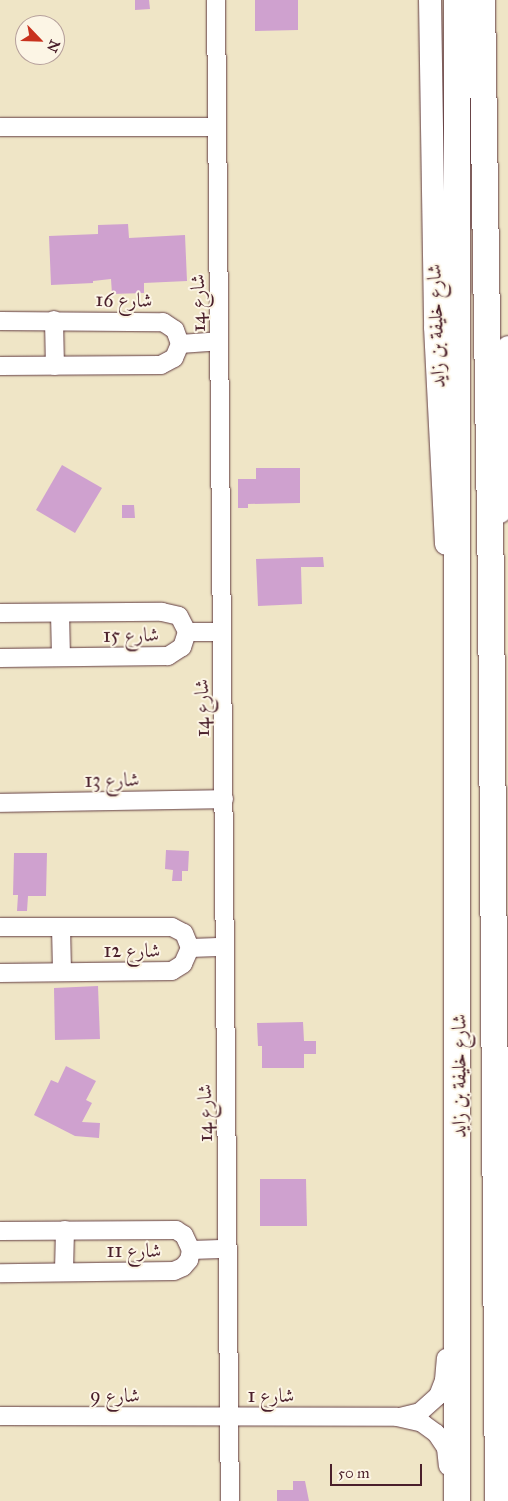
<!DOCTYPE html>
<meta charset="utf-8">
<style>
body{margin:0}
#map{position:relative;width:508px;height:1501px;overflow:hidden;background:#efe5c6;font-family:"IM FELL Great Primer",Amiri,serif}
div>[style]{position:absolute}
.building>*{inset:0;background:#cfa1cf}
.roads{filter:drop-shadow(0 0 1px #633d42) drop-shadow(0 0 1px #633d42)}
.minor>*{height:18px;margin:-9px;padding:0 9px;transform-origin:9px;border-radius:9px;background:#fff}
.major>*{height:22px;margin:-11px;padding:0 11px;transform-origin:11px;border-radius:11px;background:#fff}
.highway>*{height:26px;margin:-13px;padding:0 13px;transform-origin:13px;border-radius:13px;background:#fff}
span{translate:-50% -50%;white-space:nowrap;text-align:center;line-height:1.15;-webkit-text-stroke:4px #fcf5e5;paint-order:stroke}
.street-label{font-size:20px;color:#4a1f2b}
.north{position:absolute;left:15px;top:15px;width:50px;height:50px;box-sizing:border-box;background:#fcf5e5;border:1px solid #b59f9b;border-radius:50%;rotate:114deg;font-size:14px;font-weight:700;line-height:20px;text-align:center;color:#4a1f2b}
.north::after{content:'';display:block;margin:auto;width:18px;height:22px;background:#c8321e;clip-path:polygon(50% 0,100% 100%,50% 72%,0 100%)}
.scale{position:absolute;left:330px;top:1464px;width:92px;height:22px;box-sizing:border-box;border:2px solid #4a1f2b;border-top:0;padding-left:6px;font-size:15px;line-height:18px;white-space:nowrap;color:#4a1f2b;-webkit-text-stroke:4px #fcf5e5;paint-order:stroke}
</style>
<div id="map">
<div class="building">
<div style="clip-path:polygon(135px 0,149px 0,150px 9px,135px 10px)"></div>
<div style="clip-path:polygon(255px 0,298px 0,298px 30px,255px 31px)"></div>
<div style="clip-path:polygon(128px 224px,129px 238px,185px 235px,187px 281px,144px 283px,144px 293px,112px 294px,111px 279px,93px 281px,93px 283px,51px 285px,49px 236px,98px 234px,98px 225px)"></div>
<div style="clip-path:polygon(62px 465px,102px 488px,75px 533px,36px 510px)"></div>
<div style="clip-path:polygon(256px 468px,300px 468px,300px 503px,248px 504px,248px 508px,238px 508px,238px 479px,256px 479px)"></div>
<div style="clip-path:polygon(122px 505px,134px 505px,135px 518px,122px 518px)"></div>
<div style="clip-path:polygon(323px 557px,324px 567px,301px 567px,302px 604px,258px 606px,256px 559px)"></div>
<div style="clip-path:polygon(166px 850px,189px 851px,188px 871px,182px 871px,182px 881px,172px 881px,173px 870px,165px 869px)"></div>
<div style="clip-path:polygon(14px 853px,47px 853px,46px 896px,28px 896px,27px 911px,17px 911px,18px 895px,13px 895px)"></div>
<div style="clip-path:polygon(98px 986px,100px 1039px,55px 1040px,54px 988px)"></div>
<div style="clip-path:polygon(303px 1022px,304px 1041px,316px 1041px,316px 1054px,304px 1054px,304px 1068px,262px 1068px,262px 1046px,258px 1046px,257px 1023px)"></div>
<div style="clip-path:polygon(66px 1066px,96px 1081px,86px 1100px,92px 1103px,82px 1122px,100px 1123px,99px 1138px,75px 1136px,34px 1115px,51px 1080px,58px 1083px)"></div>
<div style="clip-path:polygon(260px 1179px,306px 1179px,307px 1226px,260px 1226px)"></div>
<div style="clip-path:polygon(293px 1481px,305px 1481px,309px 1501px,277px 1501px,277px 1490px,293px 1490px)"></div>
</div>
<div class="roads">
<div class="minor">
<div style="left:216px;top:0;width:1501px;rotate:89.47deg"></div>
<div style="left:0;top:127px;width:217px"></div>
<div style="left:54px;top:320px;width:46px;rotate:88.8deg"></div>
<div style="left:0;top:321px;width:163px;rotate:0.4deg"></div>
<div style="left:163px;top:322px;width:14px;rotate:34deg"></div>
<div style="left:175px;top:330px;width:15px;rotate:70deg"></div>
<div style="left:180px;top:344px;width:15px;rotate:113deg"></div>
<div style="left:174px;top:358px;width:15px;rotate:152deg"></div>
<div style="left:161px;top:365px;width:161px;rotate:179.6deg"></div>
<div style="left:180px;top:344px;width:39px;rotate:-4deg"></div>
<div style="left:0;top:613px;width:162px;rotate:-0.4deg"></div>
<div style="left:162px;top:612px;width:17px;rotate:13deg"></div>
<div style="left:179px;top:616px;width:18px;rotate:63deg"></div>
<div style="left:187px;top:632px;width:16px;rotate:108deg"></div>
<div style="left:182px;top:647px;width:17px;rotate:147deg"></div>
<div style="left:168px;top:656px;width:168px;rotate:179.3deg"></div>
<div style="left:60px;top:613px;width:44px;rotate:88.7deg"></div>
<div style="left:187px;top:632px;width:35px"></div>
<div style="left:0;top:803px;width:224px;rotate:-1deg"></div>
<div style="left:0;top:927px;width:172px"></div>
<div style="left:172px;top:927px;width:13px;rotate:27deg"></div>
<div style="left:184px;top:933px;width:16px;rotate:68deg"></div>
<div style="left:190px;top:948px;width:17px;rotate:114deg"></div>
<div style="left:183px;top:964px;width:13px;rotate:148deg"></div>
<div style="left:172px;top:971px;width:172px;rotate:179.3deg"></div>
<div style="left:61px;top:927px;width:44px;rotate:88.7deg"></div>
<div style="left:190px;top:948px;width:35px;rotate:-2deg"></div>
<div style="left:0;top:1231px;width:176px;rotate:-0.3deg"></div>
<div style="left:176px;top:1230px;width:9px;rotate:32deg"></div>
<div style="left:184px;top:1235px;width:17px;rotate:65deg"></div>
<div style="left:191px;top:1250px;width:10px;rotate:101deg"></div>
<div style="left:189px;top:1260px;width:9px;rotate:131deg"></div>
<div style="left:183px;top:1267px;width:10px;rotate:156deg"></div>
<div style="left:174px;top:1271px;width:174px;rotate:179.3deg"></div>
<div style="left:191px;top:1250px;width:37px;rotate:-2deg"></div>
<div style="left:64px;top:1271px;width:41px;rotate:-88.6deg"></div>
<div style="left:0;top:1416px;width:397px;rotate:0.1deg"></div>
<div style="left:397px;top:1417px;width:26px;rotate:13deg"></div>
<div style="left:422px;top:1423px;width:17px;rotate:36deg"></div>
<div style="left:436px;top:1433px;width:18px;rotate:56deg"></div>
<div style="left:446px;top:1448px;width:18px;rotate:84deg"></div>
<div style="left:400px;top:1417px;width:21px;rotate:-14deg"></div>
<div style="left:420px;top:1412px;width:24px;rotate:-42deg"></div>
<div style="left:438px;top:1396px;width:17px;rotate:-69deg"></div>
<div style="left:444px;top:1380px;width:22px;rotate:-85deg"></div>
</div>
<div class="major">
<div style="left:430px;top:0;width:327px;rotate:89.1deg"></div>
<div style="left:435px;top:327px;width:217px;rotate:87.1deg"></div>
<div style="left:500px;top:512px;width:165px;rotate:-87.2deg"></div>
</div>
<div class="highway">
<div style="left:457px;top:0;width:1501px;rotate:90deg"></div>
<div style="left:482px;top:0;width:588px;rotate:89.12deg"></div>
<div style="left:491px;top:588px;width:913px;rotate:89.56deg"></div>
</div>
</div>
<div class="street-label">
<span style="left:124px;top:300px;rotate:1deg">شارع 16</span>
<span style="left:198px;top:303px;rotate:-91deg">شارع 14</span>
<span style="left:436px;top:326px;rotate:-92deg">شارع خليفة بن زايد</span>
<span style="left:131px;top:635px;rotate:-1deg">شارع 15</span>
<span style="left:202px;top:708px;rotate:-91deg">شارع 14</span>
<span style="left:112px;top:780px;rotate:-1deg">شارع 13</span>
<span style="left:132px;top:950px">شارع 12</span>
<span style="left:459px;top:1076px;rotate:-90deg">شارع خليفة بن زايد</span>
<span style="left:205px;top:1113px;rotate:-91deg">شارع 14</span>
<span style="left:134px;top:1250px">شارع 11</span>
<span style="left:115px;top:1395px">شارع 9</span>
<span style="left:271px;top:1395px">شارع 1</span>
</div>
<div class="north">N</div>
<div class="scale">50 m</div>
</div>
